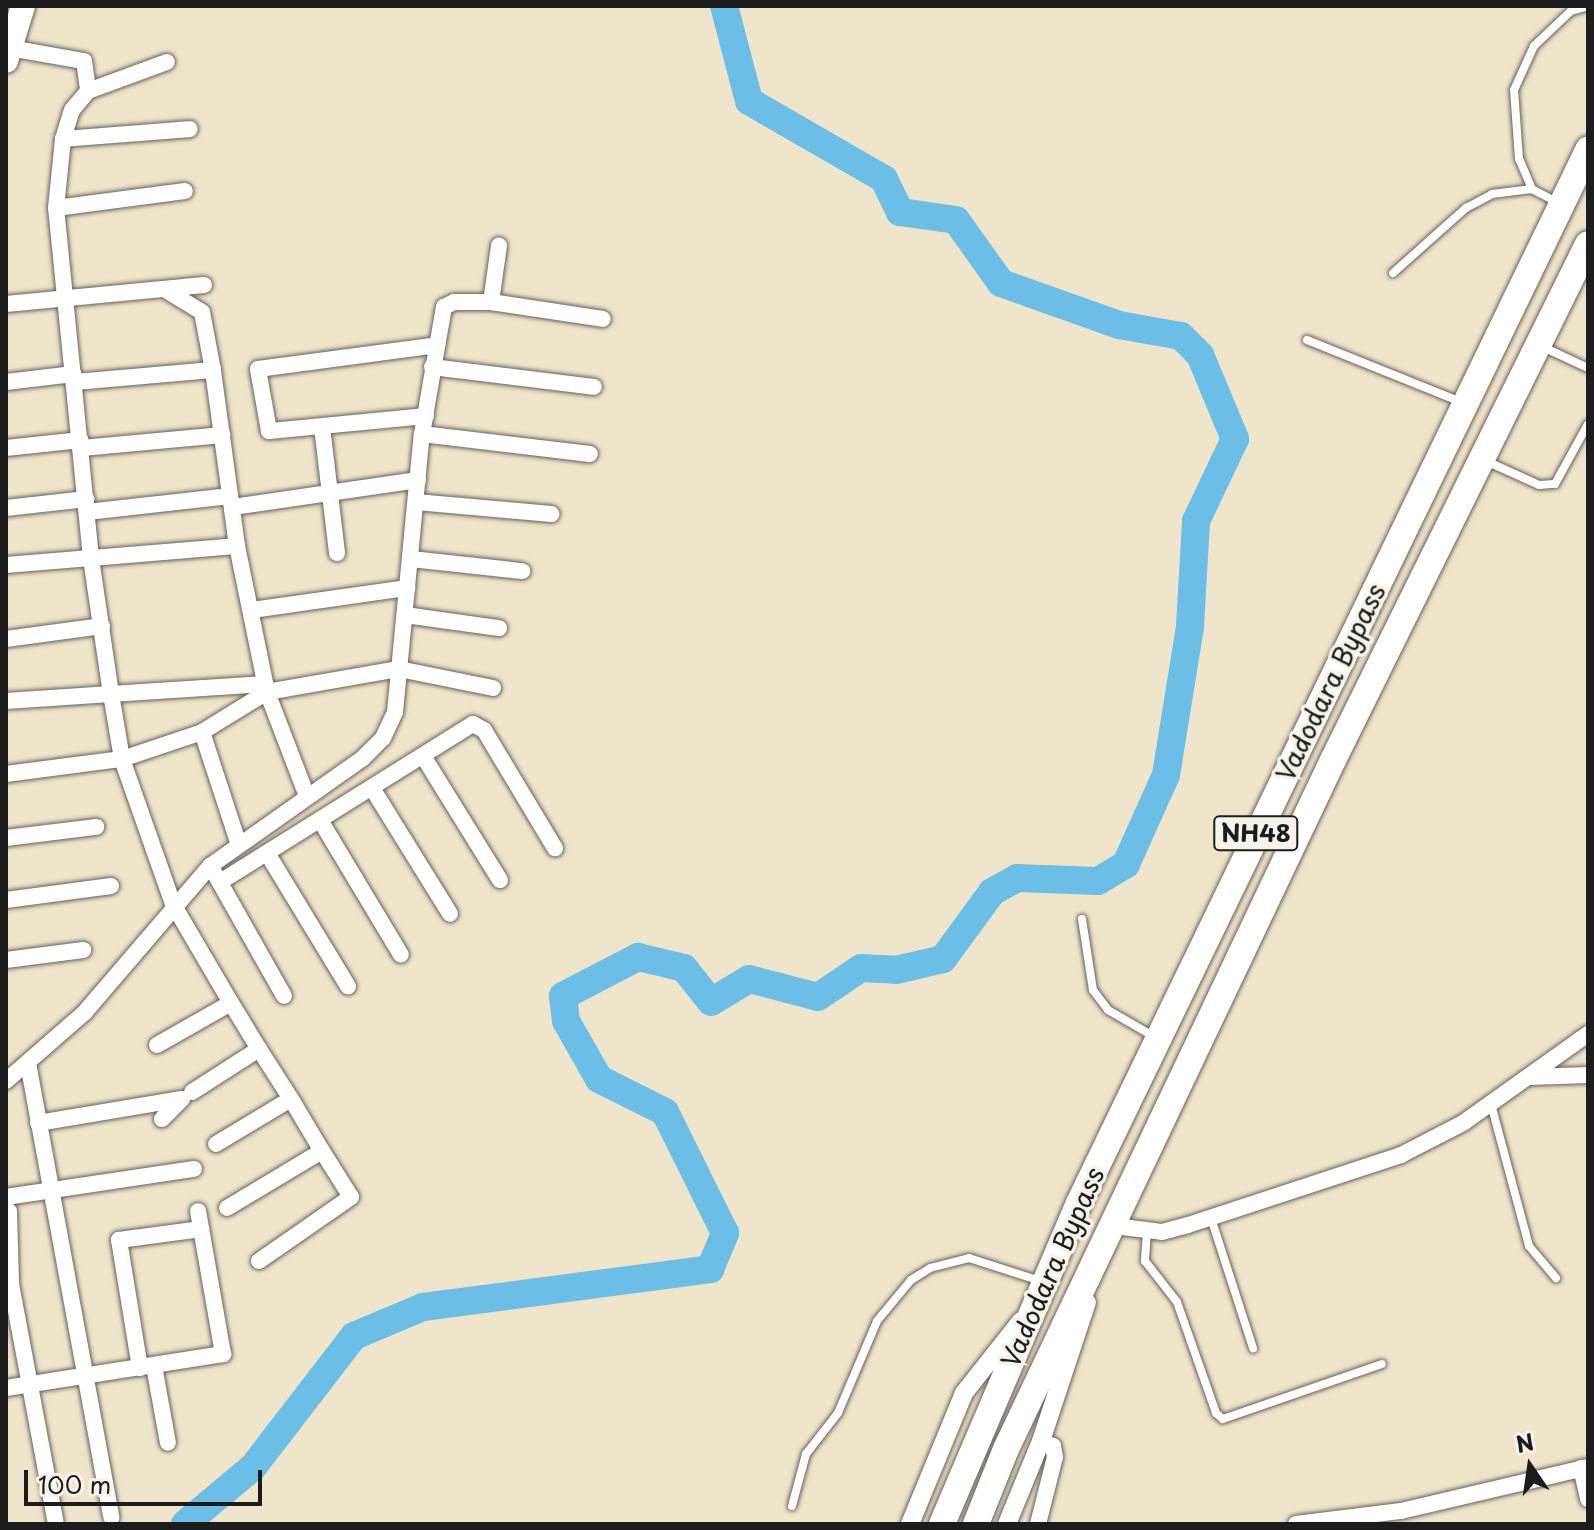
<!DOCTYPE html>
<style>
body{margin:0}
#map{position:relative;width:1594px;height:1530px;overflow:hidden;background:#efe5ca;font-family:"Playpen Sans",sans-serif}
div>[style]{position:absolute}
.river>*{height:28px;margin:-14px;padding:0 14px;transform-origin:14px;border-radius:14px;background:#6bbfe7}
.roads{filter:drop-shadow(0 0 2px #666259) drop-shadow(0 0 2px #666259)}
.service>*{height:8px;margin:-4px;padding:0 4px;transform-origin:4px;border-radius:4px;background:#fff}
.minor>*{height:16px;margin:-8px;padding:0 8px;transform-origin:8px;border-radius:8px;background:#fff}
.tertiary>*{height:18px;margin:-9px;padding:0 9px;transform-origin:9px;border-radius:9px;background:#fff}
.primary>*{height:24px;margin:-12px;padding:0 12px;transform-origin:12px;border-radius:12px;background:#fff}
.trunk>*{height:26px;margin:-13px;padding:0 13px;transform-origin:13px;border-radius:13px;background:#fff}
span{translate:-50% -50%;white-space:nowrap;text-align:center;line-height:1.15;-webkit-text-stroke:7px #f7f3e8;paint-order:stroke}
.shield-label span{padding:2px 6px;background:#f7f3e8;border:2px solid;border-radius:6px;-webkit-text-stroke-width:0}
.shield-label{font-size:24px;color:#1c1c1c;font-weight:700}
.street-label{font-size:26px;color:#1c1c1c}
.frame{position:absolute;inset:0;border:8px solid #1c1c1c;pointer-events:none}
.north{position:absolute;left:1490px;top:1426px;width:80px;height:80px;-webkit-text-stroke:6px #f7f3e8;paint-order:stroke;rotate:347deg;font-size:22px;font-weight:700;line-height:32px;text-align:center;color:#1c1c1c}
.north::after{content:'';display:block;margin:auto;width:28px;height:36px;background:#1c1c1c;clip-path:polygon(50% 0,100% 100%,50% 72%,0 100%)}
.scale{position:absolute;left:24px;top:1470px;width:238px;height:36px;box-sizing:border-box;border:4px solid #1c1c1c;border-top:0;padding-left:10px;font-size:24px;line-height:28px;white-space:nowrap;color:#1c1c1c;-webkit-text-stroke:6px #f7f3e8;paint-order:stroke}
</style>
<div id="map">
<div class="river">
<div style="left:185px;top:1524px;width:89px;rotate:-40deg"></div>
<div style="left:253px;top:1467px;width:165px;rotate:-52.4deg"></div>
<div style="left:354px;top:1336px;width:75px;rotate:-22.8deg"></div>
<div style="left:423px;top:1307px;width:290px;rotate:-7.5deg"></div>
<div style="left:710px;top:1269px;width:39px;rotate:-67deg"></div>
<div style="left:725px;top:1233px;width:135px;rotate:-116.4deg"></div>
<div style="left:665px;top:1112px;width:74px;rotate:-153.4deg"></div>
<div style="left:599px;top:1079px;width:67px;rotate:-119.6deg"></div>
<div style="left:566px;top:1021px;width:25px;rotate:-97deg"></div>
<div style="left:563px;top:996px;width:85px;rotate:-27.5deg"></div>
<div style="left:638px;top:957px;width:47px;rotate:13.4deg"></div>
<div style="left:684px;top:968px;width:43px;rotate:51.5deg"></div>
<div style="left:711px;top:1002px;width:44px;rotate:-31.2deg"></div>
<div style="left:749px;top:979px;width:71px;rotate:14.6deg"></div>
<div style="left:818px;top:997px;width:52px;rotate:-34deg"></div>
<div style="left:861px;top:968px;width:35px;rotate:3deg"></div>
<div style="left:896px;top:970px;width:48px;rotate:-13.2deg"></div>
<div style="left:943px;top:959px;width:83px;rotate:-53.8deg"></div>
<div style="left:992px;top:892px;width:29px;rotate:-29deg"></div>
<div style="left:1017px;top:878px;width:81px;rotate:2.1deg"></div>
<div style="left:1098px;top:881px;width:33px;rotate:-31deg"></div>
<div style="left:1126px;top:864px;width:98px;rotate:-65.8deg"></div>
<div style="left:1166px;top:775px;width:151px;rotate:-80.8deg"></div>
<div style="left:1190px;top:626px;width:105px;rotate:-86.7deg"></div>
<div style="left:1196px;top:521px;width:91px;rotate:-64.6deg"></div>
<div style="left:1235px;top:439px;width:91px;rotate:-112.6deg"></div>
<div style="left:1200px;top:355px;width:27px;rotate:-135deg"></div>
<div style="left:1181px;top:336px;width:63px;rotate:-169.9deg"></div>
<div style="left:1119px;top:325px;width:125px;rotate:-160.4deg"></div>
<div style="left:1001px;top:283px;width:77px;rotate:-125.5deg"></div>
<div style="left:956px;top:220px;width:57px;rotate:-171.9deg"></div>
<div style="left:900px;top:212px;width:37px;rotate:-116deg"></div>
<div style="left:884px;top:179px;width:156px;rotate:-150deg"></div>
<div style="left:749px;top:101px;width:98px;rotate:-104.7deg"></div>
</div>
<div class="roads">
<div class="service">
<div style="left:1557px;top:202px;width:28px;rotate:-153deg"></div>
<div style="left:1532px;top:189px;width:33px;rotate:-113deg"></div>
<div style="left:1519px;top:159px;width:69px;rotate:-94.1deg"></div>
<div style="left:1514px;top:90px;width:48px;rotate:-65.6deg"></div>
<div style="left:1534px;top:46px;width:51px;rotate:-43.4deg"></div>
<div style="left:1571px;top:11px;width:18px;rotate:-16deg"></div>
<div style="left:1393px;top:273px;width:98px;rotate:-41.7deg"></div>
<div style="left:1466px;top:208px;width:30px;rotate:-28deg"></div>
<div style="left:1492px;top:194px;width:40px;rotate:-7.1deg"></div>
<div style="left:1307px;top:340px;width:166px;rotate:21.9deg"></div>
<div style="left:1543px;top:347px;width:50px;rotate:25deg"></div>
<div style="left:1486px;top:461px;width:58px;rotate:24.4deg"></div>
<div style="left:1539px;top:485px;width:16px;rotate:-4deg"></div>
<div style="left:1555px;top:484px;width:68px;rotate:-61.2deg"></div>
<div style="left:1082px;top:919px;width:72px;rotate:81.2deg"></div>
<div style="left:1093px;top:990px;width:25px;rotate:53deg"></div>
<div style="left:1108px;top:1010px;width:52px;rotate:30deg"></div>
<div style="left:1491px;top:1104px;width:147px;rotate:75deg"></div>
<div style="left:1529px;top:1246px;width:42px;rotate:49.8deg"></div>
<div style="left:1211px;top:1218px;width:137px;rotate:72.1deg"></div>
<div style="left:1147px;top:1231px;width:30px;rotate:94deg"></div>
<div style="left:1145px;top:1261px;width:52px;rotate:52deg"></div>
<div style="left:1177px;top:1302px;width:118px;rotate:70.6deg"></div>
<div style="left:1216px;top:1413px;width:9px;rotate:41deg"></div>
<div style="left:1223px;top:1419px;width:168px;rotate:-19.1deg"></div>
<div style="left:792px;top:1506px;width:54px;rotate:-74.9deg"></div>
<div style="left:806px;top:1454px;width:52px;rotate:-52deg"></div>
<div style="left:838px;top:1413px;width:100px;rotate:-67deg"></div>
<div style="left:877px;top:1321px;width:53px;rotate:-50.3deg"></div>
<div style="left:911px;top:1280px;width:22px;rotate:-32deg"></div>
<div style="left:930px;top:1268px;width:40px;rotate:-14.4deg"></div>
<div style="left:969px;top:1258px;width:75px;rotate:17.9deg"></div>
</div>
<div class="minor">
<div style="left:10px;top:48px;width:75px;rotate:10deg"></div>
<div style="left:84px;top:61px;width:30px;rotate:82deg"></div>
<div style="left:63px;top:139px;width:30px;rotate:-73deg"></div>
<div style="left:72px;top:110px;width:25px;rotate:-50deg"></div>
<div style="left:88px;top:91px;width:84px;rotate:-20.2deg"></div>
<div style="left:56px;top:208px;width:130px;rotate:-7.5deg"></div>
<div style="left:164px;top:289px;width:44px;rotate:31.2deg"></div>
<div style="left:202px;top:312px;width:59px;rotate:79.3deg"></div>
<div style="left:491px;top:302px;width:57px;rotate:-81.9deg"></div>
<div style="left:6px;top:304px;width:199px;rotate:-5.5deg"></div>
<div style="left:432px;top:367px;width:163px;rotate:7deg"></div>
<div style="left:6px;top:382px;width:68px;rotate:-6.7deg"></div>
<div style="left:426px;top:416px;width:158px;rotate:174.5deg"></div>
<div style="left:269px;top:431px;width:63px;rotate:-100.1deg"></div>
<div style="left:258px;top:369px;width:181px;rotate:-7.6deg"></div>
<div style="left:322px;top:427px;width:127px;rotate:83.2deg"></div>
<div style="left:422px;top:434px;width:169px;rotate:6.8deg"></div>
<div style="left:6px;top:448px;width:75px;rotate:-6.1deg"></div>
<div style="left:82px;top:448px;width:141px;rotate:-5.3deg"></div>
<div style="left:416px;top:502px;width:136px;rotate:5.1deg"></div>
<div style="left:233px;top:507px;width:187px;rotate:-8.3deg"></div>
<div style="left:6px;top:508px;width:81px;rotate:-6.4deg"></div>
<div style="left:87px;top:512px;width:144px;rotate:-6.4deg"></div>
<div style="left:237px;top:546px;width:149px;rotate:78.4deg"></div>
<div style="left:267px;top:692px;width:134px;rotate:-9.9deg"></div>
<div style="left:399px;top:669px;width:96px;rotate:11.4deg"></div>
<div style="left:411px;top:559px;width:112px;rotate:6.2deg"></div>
<div style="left:6px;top:565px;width:85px;rotate:-4.7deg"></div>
<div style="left:91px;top:558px;width:352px;rotate:-95.7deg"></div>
<div style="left:56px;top:208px;width:69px;rotate:-84.2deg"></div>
<div style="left:63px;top:139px;width:127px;rotate:-4.5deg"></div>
<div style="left:252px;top:610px;width:157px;rotate:-8.1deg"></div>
<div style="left:405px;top:615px;width:95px;rotate:7.9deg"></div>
<div style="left:6px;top:639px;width:97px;rotate:-7.7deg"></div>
<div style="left:6px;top:701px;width:105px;rotate:-3.8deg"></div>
<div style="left:111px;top:694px;width:137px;rotate:-98.4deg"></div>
<div style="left:91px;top:558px;width:146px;rotate:-4.7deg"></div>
<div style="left:237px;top:546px;width:178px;rotate:-97.8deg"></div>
<div style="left:213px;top:370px;width:139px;rotate:175deg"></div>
<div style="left:202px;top:732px;width:76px;rotate:-31.6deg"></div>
<div style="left:267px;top:692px;width:111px;rotate:69deg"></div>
<div style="left:423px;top:756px;width:146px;rotate:58.2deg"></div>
<div style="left:6px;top:774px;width:117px;rotate:-7.4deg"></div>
<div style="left:122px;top:759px;width:84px;rotate:-18.6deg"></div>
<div style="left:202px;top:732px;width:116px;rotate:71.9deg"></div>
<div style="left:372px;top:788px;width:148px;rotate:58.2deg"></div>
<div style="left:320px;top:820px;width:157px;rotate:59deg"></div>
<div style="left:6px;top:838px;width:91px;rotate:-7deg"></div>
<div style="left:267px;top:853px;width:156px;rotate:58.7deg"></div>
<div style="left:215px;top:874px;width:140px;rotate:60.5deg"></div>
<div style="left:220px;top:882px;width:298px;rotate:-32deg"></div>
<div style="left:473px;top:724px;width:13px;rotate:29deg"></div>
<div style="left:484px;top:730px;width:138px;rotate:59deg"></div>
<div style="left:6px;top:900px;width:106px;rotate:-7.6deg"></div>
<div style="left:6px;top:960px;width:78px;rotate:-7.4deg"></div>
<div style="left:157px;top:1045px;width:85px;rotate:-29.6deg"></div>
<div style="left:231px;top:1003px;width:115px;rotate:-120.4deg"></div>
<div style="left:173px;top:904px;width:154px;rotate:-109.4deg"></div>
<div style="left:122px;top:759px;width:66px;rotate:-99.6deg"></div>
<div style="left:111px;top:694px;width:154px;rotate:-3.7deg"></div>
<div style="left:28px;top:1063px;width:462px;rotate:79.6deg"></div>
<div style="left:1530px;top:1077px;width:58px;rotate:-2deg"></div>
<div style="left:6px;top:1081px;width:105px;rotate:-41.1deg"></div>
<div style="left:85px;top:1012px;width:192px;rotate:-49.4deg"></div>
<div style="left:210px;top:866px;width:187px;rotate:-35.2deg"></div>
<div style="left:363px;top:758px;width:28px;rotate:-45deg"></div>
<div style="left:383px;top:738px;width:29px;rotate:-65deg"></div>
<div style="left:395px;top:712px;width:279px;rotate:-84.5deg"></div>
<div style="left:422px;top:434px;width:129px;rotate:-80.2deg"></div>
<div style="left:444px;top:307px;width:11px;rotate:-27deg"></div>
<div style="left:454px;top:302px;width:37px"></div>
<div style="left:491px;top:302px;width:113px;rotate:8.6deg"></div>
<div style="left:192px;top:1092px;width:80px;rotate:-32.7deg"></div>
<div style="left:259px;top:1049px;width:54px;rotate:-121.3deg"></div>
<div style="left:162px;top:1119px;width:28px;rotate:-45deg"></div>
<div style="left:38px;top:1123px;width:146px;rotate:-9.5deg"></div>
<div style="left:216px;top:1144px;width:87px;rotate:-31deg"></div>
<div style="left:291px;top:1099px;width:59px;rotate:-122.6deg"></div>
<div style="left:6px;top:1197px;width:190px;rotate:-8.5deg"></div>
<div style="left:227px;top:1208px;width:111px;rotate:-31deg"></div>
<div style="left:322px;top:1151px;width:61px;rotate:-120.8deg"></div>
<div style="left:9px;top:1211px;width:73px;rotate:88.4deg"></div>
<div style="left:1114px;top:1226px;width:48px;rotate:7.1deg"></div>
<div style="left:1162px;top:1232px;width:27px;rotate:-15deg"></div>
<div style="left:1188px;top:1225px;width:224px;rotate:-18.2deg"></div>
<div style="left:1401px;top:1155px;width:70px;rotate:-27.3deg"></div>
<div style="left:1463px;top:1123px;width:153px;rotate:-35.5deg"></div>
<div style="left:259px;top:1261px;width:112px;rotate:-34.8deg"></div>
<div style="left:351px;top:1197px;width:54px;rotate:-122.2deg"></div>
<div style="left:6px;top:1284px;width:5px"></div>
<div style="left:11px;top:1284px;width:244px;rotate:79.4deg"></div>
<div style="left:154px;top:1366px;width:78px;rotate:79.7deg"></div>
<div style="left:140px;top:1368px;width:130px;rotate:-99.3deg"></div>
<div style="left:119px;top:1240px;width:83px;rotate:-7.6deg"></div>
<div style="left:6px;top:1388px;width:220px;rotate:-8.9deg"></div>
<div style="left:223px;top:1354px;width:145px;rotate:-99.9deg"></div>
<div style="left:1581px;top:1468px;width:32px;rotate:77deg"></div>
<div style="left:1038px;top:1524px;width:69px;rotate:-75.8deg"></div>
<div style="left:1055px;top:1457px;width:11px;rotate:-100deg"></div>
<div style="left:1053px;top:1446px;width:13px;rotate:-157deg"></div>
<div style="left:1296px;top:1524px;width:106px;rotate:-7.1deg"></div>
<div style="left:1401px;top:1511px;width:192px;rotate:-13.2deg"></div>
</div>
<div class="tertiary">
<div style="left:910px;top:1524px;width:142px;rotate:-67.6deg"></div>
<div style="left:964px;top:1393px;width:92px;rotate:-51.6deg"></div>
<div style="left:1007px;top:1524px;width:90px;rotate:-67.7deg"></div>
<div style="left:1041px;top:1441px;width:146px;rotate:-71.7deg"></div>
</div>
<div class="primary">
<div style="left:6px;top:61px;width:58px;rotate:-72.8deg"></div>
</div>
<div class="trunk">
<div style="left:942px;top:1524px;width:349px;rotate:-66.9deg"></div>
<div style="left:1079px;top:1203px;width:1170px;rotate:-64.2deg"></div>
<div style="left:976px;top:1524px;width:81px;rotate:-68.2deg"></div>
<div style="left:1006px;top:1449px;width:765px;rotate:-64.61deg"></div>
<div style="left:1334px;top:758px;width:573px;rotate:-63.7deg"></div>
</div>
</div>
<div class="shield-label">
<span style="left:1256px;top:833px">NH48</span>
</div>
<div class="street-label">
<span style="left:1330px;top:682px;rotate:-64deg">Vadodara Bypass</span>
<span style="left:1052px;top:1267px;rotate:-66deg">Vadodara Bypass</span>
</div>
<div class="frame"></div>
<div class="north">N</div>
<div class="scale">100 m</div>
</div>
